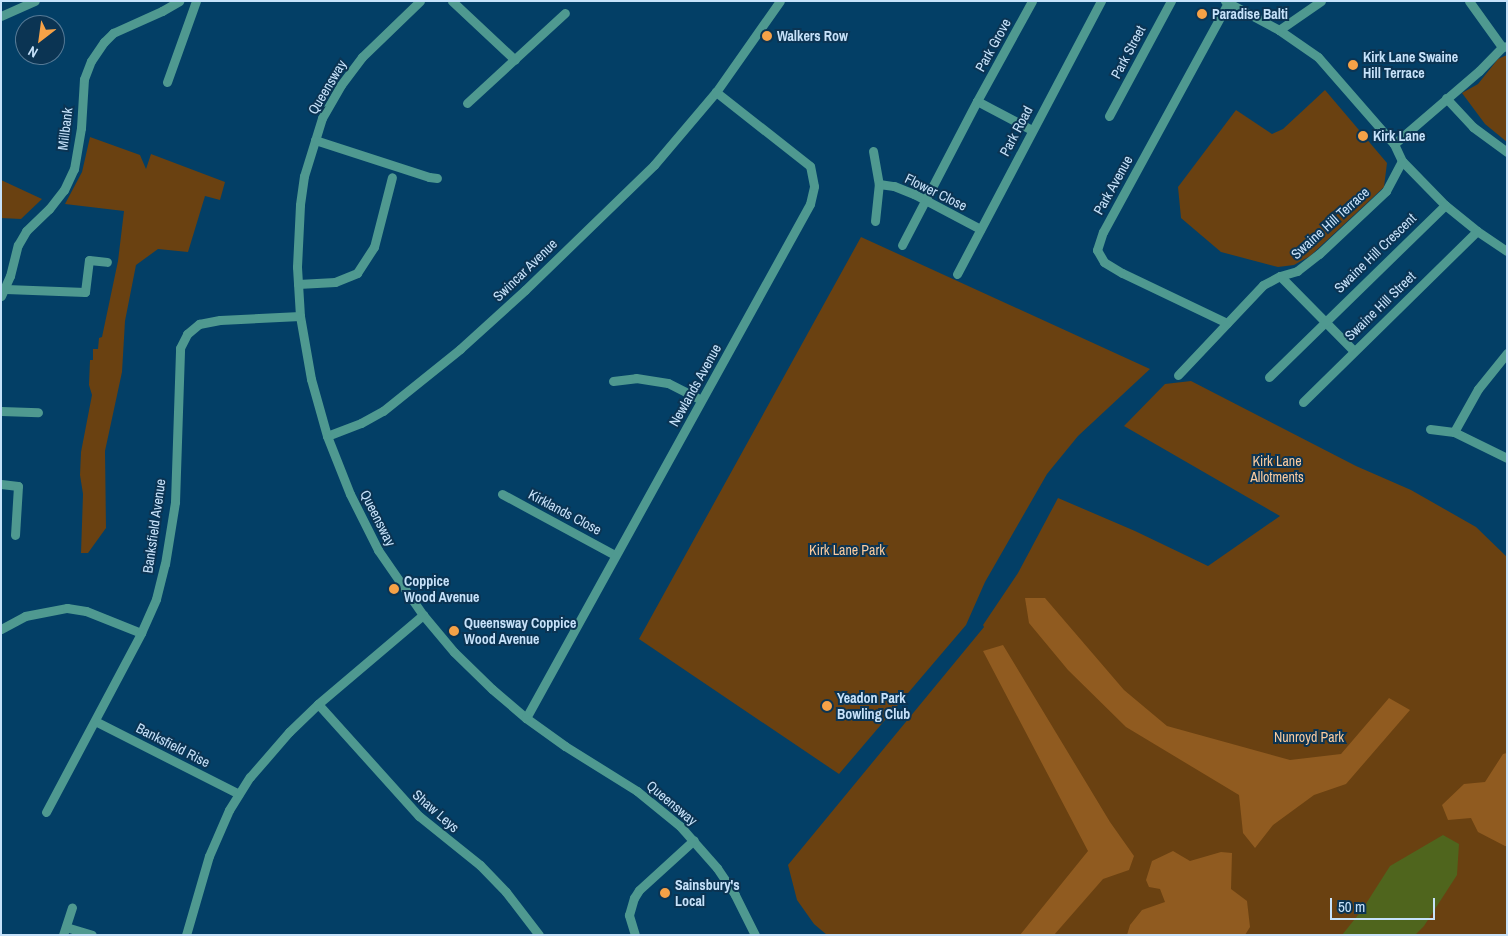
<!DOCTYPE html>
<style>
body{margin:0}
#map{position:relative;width:1508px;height:936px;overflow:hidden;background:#033f66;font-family:"Archivo Narrow",sans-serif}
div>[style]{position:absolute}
.green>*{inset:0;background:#6a4111}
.forest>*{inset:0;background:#905b20}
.water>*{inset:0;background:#4f651d}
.minor>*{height:9px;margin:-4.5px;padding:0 4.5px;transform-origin:4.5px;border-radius:4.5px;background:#4f9990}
.dots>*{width:14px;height:14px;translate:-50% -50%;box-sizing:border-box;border:2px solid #0b3453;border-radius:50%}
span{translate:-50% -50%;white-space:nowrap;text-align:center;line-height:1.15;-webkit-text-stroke:4px #0b3453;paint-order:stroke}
.poi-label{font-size:14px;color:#c7e2fa;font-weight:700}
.left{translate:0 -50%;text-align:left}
.street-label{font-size:14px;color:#c7e2fa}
.park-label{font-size:14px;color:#facb9f}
.frame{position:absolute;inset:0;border:2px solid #c7e2fa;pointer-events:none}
.north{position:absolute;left:15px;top:15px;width:50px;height:50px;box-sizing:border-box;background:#0b3453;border:1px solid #567a96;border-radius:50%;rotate:210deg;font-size:14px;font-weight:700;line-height:20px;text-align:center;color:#c7e2fa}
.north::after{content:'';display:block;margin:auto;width:18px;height:22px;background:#f6a247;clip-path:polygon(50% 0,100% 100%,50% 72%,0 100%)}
.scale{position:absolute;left:1330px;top:898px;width:105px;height:22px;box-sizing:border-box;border:2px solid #c7e2fa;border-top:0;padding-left:6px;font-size:15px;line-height:18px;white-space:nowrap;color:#c7e2fa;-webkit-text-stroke:4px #0b3453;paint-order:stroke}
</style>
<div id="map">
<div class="green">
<div style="clip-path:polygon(1507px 55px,1507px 142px,1485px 124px,1462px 93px,1478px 84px,1498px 59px)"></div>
<div style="clip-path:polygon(1325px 90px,1387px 163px,1384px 187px,1310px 256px,1294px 265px,1278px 267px,1221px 252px,1181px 218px,1178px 187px,1236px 110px,1272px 134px,1283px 129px)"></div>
<div style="clip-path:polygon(90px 137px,140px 155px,146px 169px,151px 154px,225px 182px,220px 200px,205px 196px,188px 252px,158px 249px,136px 265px,125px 321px,122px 372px,105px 451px,106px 528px,88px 553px,81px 553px,83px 494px,80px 475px,81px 452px,92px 395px,89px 385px,90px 360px,93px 360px,93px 349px,98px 349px,99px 338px,102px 337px,118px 261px,124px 211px,65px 204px,82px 172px)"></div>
<div style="clip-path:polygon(1px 180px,42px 199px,21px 219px,1px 218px)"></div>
<div style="clip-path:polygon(861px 237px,1150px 369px,1078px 436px,1047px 474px,985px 582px,966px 625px,839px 774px,639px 639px)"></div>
<div style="clip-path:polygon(1191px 381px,1356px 466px,1411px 490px,1476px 527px,1507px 557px,1507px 935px,827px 935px,814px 924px,797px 900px,788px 865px,984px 627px,983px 625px,1018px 573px,1058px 498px,1135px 531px,1208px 566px,1280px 516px,1124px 426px,1165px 384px)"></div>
</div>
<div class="forest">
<div style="clip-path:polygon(1025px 598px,1045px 598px,1124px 690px,1167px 726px,1290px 760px,1341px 754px,1389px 698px,1410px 710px,1346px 784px,1314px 795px,1273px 825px,1255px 848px,1243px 833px,1239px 795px,1126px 727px,1068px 670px,1029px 623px)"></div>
<div style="clip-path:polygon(1003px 645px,1110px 822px,1134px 856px,1129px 870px,1103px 879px,1054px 935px,1020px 935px,1088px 851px,983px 651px)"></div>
<div style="clip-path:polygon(1507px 753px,1507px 846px,1505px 846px,1478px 832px,1471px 818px,1448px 820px,1442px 805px,1464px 784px,1485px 782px,1503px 754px)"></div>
<div style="clip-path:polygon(1173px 851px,1190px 861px,1221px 852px,1232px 853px,1231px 889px,1247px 901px,1250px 927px,1245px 935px,1127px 935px,1130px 925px,1142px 910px,1165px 902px,1160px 889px,1149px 887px,1146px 880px,1152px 861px)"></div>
</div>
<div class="water">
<div style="clip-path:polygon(1443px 835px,1459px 844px,1457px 875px,1424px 926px,1415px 935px,1342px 935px,1362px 910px,1390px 866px)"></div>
</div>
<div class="minor">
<div style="left:420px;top:1px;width:81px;rotate:136deg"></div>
<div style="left:362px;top:57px;width:35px;rotate:127deg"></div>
<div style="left:341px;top:85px;width:38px;rotate:120deg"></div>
<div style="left:322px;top:118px;width:61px;rotate:107.2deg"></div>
<div style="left:304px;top:176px;width:29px;rotate:98deg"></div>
<div style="left:300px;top:205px;width:62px;rotate:92.8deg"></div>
<div style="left:297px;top:267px;width:49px;rotate:86.5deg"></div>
<div style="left:300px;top:316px;width:64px;rotate:80.1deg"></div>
<div style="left:311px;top:379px;width:59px;rotate:74.3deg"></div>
<div style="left:327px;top:436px;width:62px;rotate:68.4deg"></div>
<div style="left:350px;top:494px;width:63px;rotate:63.4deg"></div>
<div style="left:378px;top:550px;width:79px;rotate:55.3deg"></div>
<div style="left:423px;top:615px;width:48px;rotate:50deg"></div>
<div style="left:454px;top:652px;width:53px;rotate:44.2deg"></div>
<div style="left:492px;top:689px;width:45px;rotate:40.5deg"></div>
<div style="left:526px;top:718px;width:48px;rotate:35.7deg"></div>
<div style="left:565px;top:746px;width:85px;rotate:32deg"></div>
<div style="left:637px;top:791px;width:55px;rotate:39.1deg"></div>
<div style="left:680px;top:826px;width:56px;rotate:48.6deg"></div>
<div style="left:717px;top:868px;width:32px;rotate:56deg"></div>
<div style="left:735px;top:895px;width:45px;rotate:63.4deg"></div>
<div style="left:452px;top:1px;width:86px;rotate:43.1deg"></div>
<div style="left:1032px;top:1px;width:114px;rotate:118.8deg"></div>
<div style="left:977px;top:101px;width:62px;rotate:27.8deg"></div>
<div style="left:1225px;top:1px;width:61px;rotate:28.2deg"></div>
<div style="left:1279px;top:30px;width:47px;rotate:34.7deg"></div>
<div style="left:1318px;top:57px;width:116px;rotate:48.9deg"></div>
<div style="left:1394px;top:144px;width:19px;rotate:65deg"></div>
<div style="left:1402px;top:161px;width:62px;rotate:45.7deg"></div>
<div style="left:1445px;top:205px;width:41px;rotate:39.1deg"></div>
<div style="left:1477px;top:231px;width:36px;rotate:34deg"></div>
<div style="left:1469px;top:1px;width:57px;rotate:54.3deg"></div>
<div style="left:1px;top:16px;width:37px;rotate:-24deg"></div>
<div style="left:1279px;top:30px;width:51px;rotate:-34.6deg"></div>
<div style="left:167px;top:82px;width:86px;rotate:-70.3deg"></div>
<div style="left:1446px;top:98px;width:40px;rotate:47deg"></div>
<div style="left:1473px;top:127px;width:42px;rotate:36.3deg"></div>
<div style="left:467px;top:103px;width:133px;rotate:-42.6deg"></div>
<div style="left:1109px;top:116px;width:131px;rotate:-61.7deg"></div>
<div style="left:315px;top:140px;width:120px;rotate:18deg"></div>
<div style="left:429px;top:177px;width:8px;rotate:7deg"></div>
<div style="left:1394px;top:144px;width:112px;rotate:-40.7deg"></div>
<div style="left:1479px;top:71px;width:33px;rotate:-46deg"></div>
<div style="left:1502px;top:47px;width:5px;rotate:-11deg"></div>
<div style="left:873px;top:151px;width:34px;rotate:80deg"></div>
<div style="left:879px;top:184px;width:15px;rotate:8deg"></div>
<div style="left:894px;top:186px;width:22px;rotate:22deg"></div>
<div style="left:914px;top:194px;width:75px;rotate:27.9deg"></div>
<div style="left:875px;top:221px;width:37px;rotate:-84deg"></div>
<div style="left:902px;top:245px;width:162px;rotate:-62.5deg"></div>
<div style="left:957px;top:274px;width:309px;rotate:-62.2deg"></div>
<div style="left:1280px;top:276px;width:105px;rotate:45.4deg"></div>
<div style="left:298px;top:284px;width:37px;rotate:-3deg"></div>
<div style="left:335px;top:282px;width:24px;rotate:-22deg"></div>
<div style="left:357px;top:273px;width:31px;rotate:-57deg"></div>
<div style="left:374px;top:247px;width:72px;rotate:-75.6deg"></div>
<div style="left:6px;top:289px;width:79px;rotate:2.2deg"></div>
<div style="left:85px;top:292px;width:32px;rotate:-83deg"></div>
<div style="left:89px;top:260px;width:18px;rotate:6deg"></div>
<div style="left:1px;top:296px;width:22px;rotate:-66deg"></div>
<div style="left:10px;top:276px;width:32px;rotate:-76deg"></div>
<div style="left:18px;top:245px;width:16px;rotate:-60deg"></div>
<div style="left:26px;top:231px;width:32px;rotate:-44deg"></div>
<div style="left:49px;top:209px;width:24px;rotate:-52deg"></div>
<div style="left:64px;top:190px;width:23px;rotate:-65deg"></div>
<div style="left:74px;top:169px;width:42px;rotate:-80.3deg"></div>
<div style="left:81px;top:128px;width:49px;rotate:-86.5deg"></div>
<div style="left:84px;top:79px;width:19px;rotate:-69deg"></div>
<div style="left:91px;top:61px;width:23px;rotate:-56deg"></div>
<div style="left:104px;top:42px;width:13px;rotate:-45deg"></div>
<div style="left:113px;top:33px;width:54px;rotate:-24.2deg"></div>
<div style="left:162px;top:11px;width:20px;rotate:-30deg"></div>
<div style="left:1227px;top:323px;width:116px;rotate:-154.5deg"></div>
<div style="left:1122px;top:273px;width:21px;rotate:-149deg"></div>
<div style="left:1104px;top:262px;width:14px;rotate:-120deg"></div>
<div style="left:1097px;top:250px;width:19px;rotate:-72deg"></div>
<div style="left:1103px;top:232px;width:261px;rotate:-61.4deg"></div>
<div style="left:1507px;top:353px;width:46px;rotate:128.9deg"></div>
<div style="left:1478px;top:389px;width:49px;rotate:119.2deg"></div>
<div style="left:1454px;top:432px;width:59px;rotate:26.1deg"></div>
<div style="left:1178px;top:375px;width:124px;rotate:-46.6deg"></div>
<div style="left:1263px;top:285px;width:19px;rotate:-28deg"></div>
<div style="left:1280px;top:276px;width:18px;rotate:-16deg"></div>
<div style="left:1297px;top:271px;width:28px;rotate:-38deg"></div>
<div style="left:1319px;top:254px;width:92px;rotate:-43.2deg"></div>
<div style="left:1386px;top:191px;width:34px;rotate:-62deg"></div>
<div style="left:1269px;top:377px;width:246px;rotate:-44.3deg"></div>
<div style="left:613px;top:381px;width:23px;rotate:-7deg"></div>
<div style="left:636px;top:378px;width:32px;rotate:9deg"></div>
<div style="left:668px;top:383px;width:37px;rotate:27deg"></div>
<div style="left:1303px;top:402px;width:244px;rotate:-44.5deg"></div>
<div style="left:1px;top:411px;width:37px;rotate:2deg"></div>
<div style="left:1430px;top:429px;width:24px;rotate:7deg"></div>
<div style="left:327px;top:436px;width:36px;rotate:-21deg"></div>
<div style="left:361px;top:423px;width:25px;rotate:-29deg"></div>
<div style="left:383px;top:411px;width:99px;rotate:-38.8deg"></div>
<div style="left:460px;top:349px;width:88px;rotate:-42.2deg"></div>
<div style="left:525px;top:290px;width:180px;rotate:-44.1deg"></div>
<div style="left:654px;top:165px;width:96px;rotate:-49.7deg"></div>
<div style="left:716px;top:92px;width:111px;rotate:-54.9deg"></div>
<div style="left:1px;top:484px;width:17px;rotate:7deg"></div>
<div style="left:18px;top:486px;width:49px;rotate:93.5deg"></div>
<div style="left:502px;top:494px;width:128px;rotate:28.4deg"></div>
<div style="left:1px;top:629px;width:27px;rotate:-28deg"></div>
<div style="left:25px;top:616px;width:43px;rotate:-10.8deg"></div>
<div style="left:67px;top:608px;width:19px;rotate:9deg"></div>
<div style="left:86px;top:611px;width:59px;rotate:21.8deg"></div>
<div style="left:318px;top:704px;width:151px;rotate:48deg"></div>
<div style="left:419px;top:816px;width:78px;rotate:38.8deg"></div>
<div style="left:480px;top:865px;width:37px;rotate:46deg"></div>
<div style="left:506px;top:892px;width:54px;rotate:52.5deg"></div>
<div style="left:526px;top:718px;width:587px;rotate:-61.08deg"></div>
<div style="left:810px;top:204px;width:18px;rotate:-77deg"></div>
<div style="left:814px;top:186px;width:20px;rotate:-101deg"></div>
<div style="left:810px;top:166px;width:120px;rotate:-141.8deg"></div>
<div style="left:95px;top:721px;width:161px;rotate:26.9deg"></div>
<div style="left:46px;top:812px;width:203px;rotate:-62deg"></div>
<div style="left:141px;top:633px;width:37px;rotate:-66deg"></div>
<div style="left:156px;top:599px;width:36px;rotate:-76deg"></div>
<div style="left:165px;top:564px;width:63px;rotate:-80.8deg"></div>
<div style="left:175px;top:502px;width:154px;rotate:-88.1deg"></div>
<div style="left:180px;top:348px;width:16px;rotate:-63deg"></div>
<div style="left:187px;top:334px;width:16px;rotate:-40deg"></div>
<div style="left:199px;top:324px;width:21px;rotate:-11deg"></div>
<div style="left:220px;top:320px;width:80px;rotate:-2.9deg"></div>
<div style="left:66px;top:927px;width:27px;rotate:17deg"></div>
<div style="left:63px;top:935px;width:29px;rotate:-72deg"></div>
<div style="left:186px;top:935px;width:82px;rotate:-73.8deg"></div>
<div style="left:209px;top:856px;width:50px;rotate:-66.5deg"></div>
<div style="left:229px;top:810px;width:39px;rotate:-58deg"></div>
<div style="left:250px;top:777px;width:60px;rotate:-49.1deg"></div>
<div style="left:289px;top:732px;width:40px;rotate:-44deg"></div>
<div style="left:318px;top:704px;width:138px;rotate:-40.3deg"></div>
<div style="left:635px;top:935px;width:21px;rotate:-107deg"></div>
<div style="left:629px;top:915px;width:18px;rotate:-74deg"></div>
<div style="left:634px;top:898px;width:9px;rotate:-58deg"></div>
<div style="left:639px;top:890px;width:74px;rotate:-42.3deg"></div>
</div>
<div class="dots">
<div style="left:1202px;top:14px;background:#f6a247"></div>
<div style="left:767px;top:36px;background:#f6a247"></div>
<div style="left:1353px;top:65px;background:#f6a247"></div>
<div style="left:1363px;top:136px;background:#f6a247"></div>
<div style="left:394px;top:589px;background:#f6a247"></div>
<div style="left:454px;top:631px;background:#f6a247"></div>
<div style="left:827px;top:706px;background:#f6a247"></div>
<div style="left:665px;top:893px;background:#f6a247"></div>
</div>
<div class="poi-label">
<span class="left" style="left:1212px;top:14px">Paradise Balti</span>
<span class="left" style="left:777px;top:36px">Walkers Row</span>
<span class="left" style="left:1363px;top:65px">Kirk Lane Swaine<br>Hill Terrace</span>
<span class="left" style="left:1373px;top:136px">Kirk Lane</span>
<span class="left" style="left:404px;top:589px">Coppice<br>Wood Avenue</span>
<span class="left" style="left:464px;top:631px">Queensway Coppice<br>Wood Avenue</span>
<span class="left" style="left:837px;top:706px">Yeadon Park<br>Bowling Club</span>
<span class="left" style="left:675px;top:893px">Sainsbury's<br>Local</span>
</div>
<div class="street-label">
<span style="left:993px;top:45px;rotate:-61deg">Park Grove</span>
<span style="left:1128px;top:52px;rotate:-62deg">Park Street</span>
<span style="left:327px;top:87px;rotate:-59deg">Queensway</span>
<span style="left:65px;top:129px;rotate:-83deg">Millbank</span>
<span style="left:1016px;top:131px;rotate:-62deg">Park Road</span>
<span style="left:1113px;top:185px;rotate:-61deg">Park Avenue</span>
<span style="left:936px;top:192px;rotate:26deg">Flower Close</span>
<span style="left:1330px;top:223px;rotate:-42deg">Swaine Hill Terrace</span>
<span style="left:1375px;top:253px;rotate:-44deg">Swaine Hill Crescent</span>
<span style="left:525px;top:270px;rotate:-44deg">Swincar Avenue</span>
<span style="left:1380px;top:306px;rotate:-44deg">Swaine Hill Street</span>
<span style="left:695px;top:385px;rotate:-61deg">Newlands Avenue</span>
<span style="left:565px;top:512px;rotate:28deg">Kirklands Close</span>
<span style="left:378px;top:518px;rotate:63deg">Queensway</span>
<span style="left:154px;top:526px;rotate:-82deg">Banksfield Avenue</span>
<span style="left:173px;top:745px;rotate:27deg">Banksfield Rise</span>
<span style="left:672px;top:803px;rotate:40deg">Queensway</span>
<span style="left:436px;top:811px;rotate:41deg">Shaw Leys</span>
</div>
<div class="park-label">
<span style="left:1277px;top:469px">Kirk Lane<br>Allotments</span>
<span style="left:847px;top:550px">Kirk Lane Park</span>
<span style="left:1309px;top:737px">Nunroyd Park</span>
</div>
<div class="frame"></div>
<div class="north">N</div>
<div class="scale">50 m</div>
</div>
